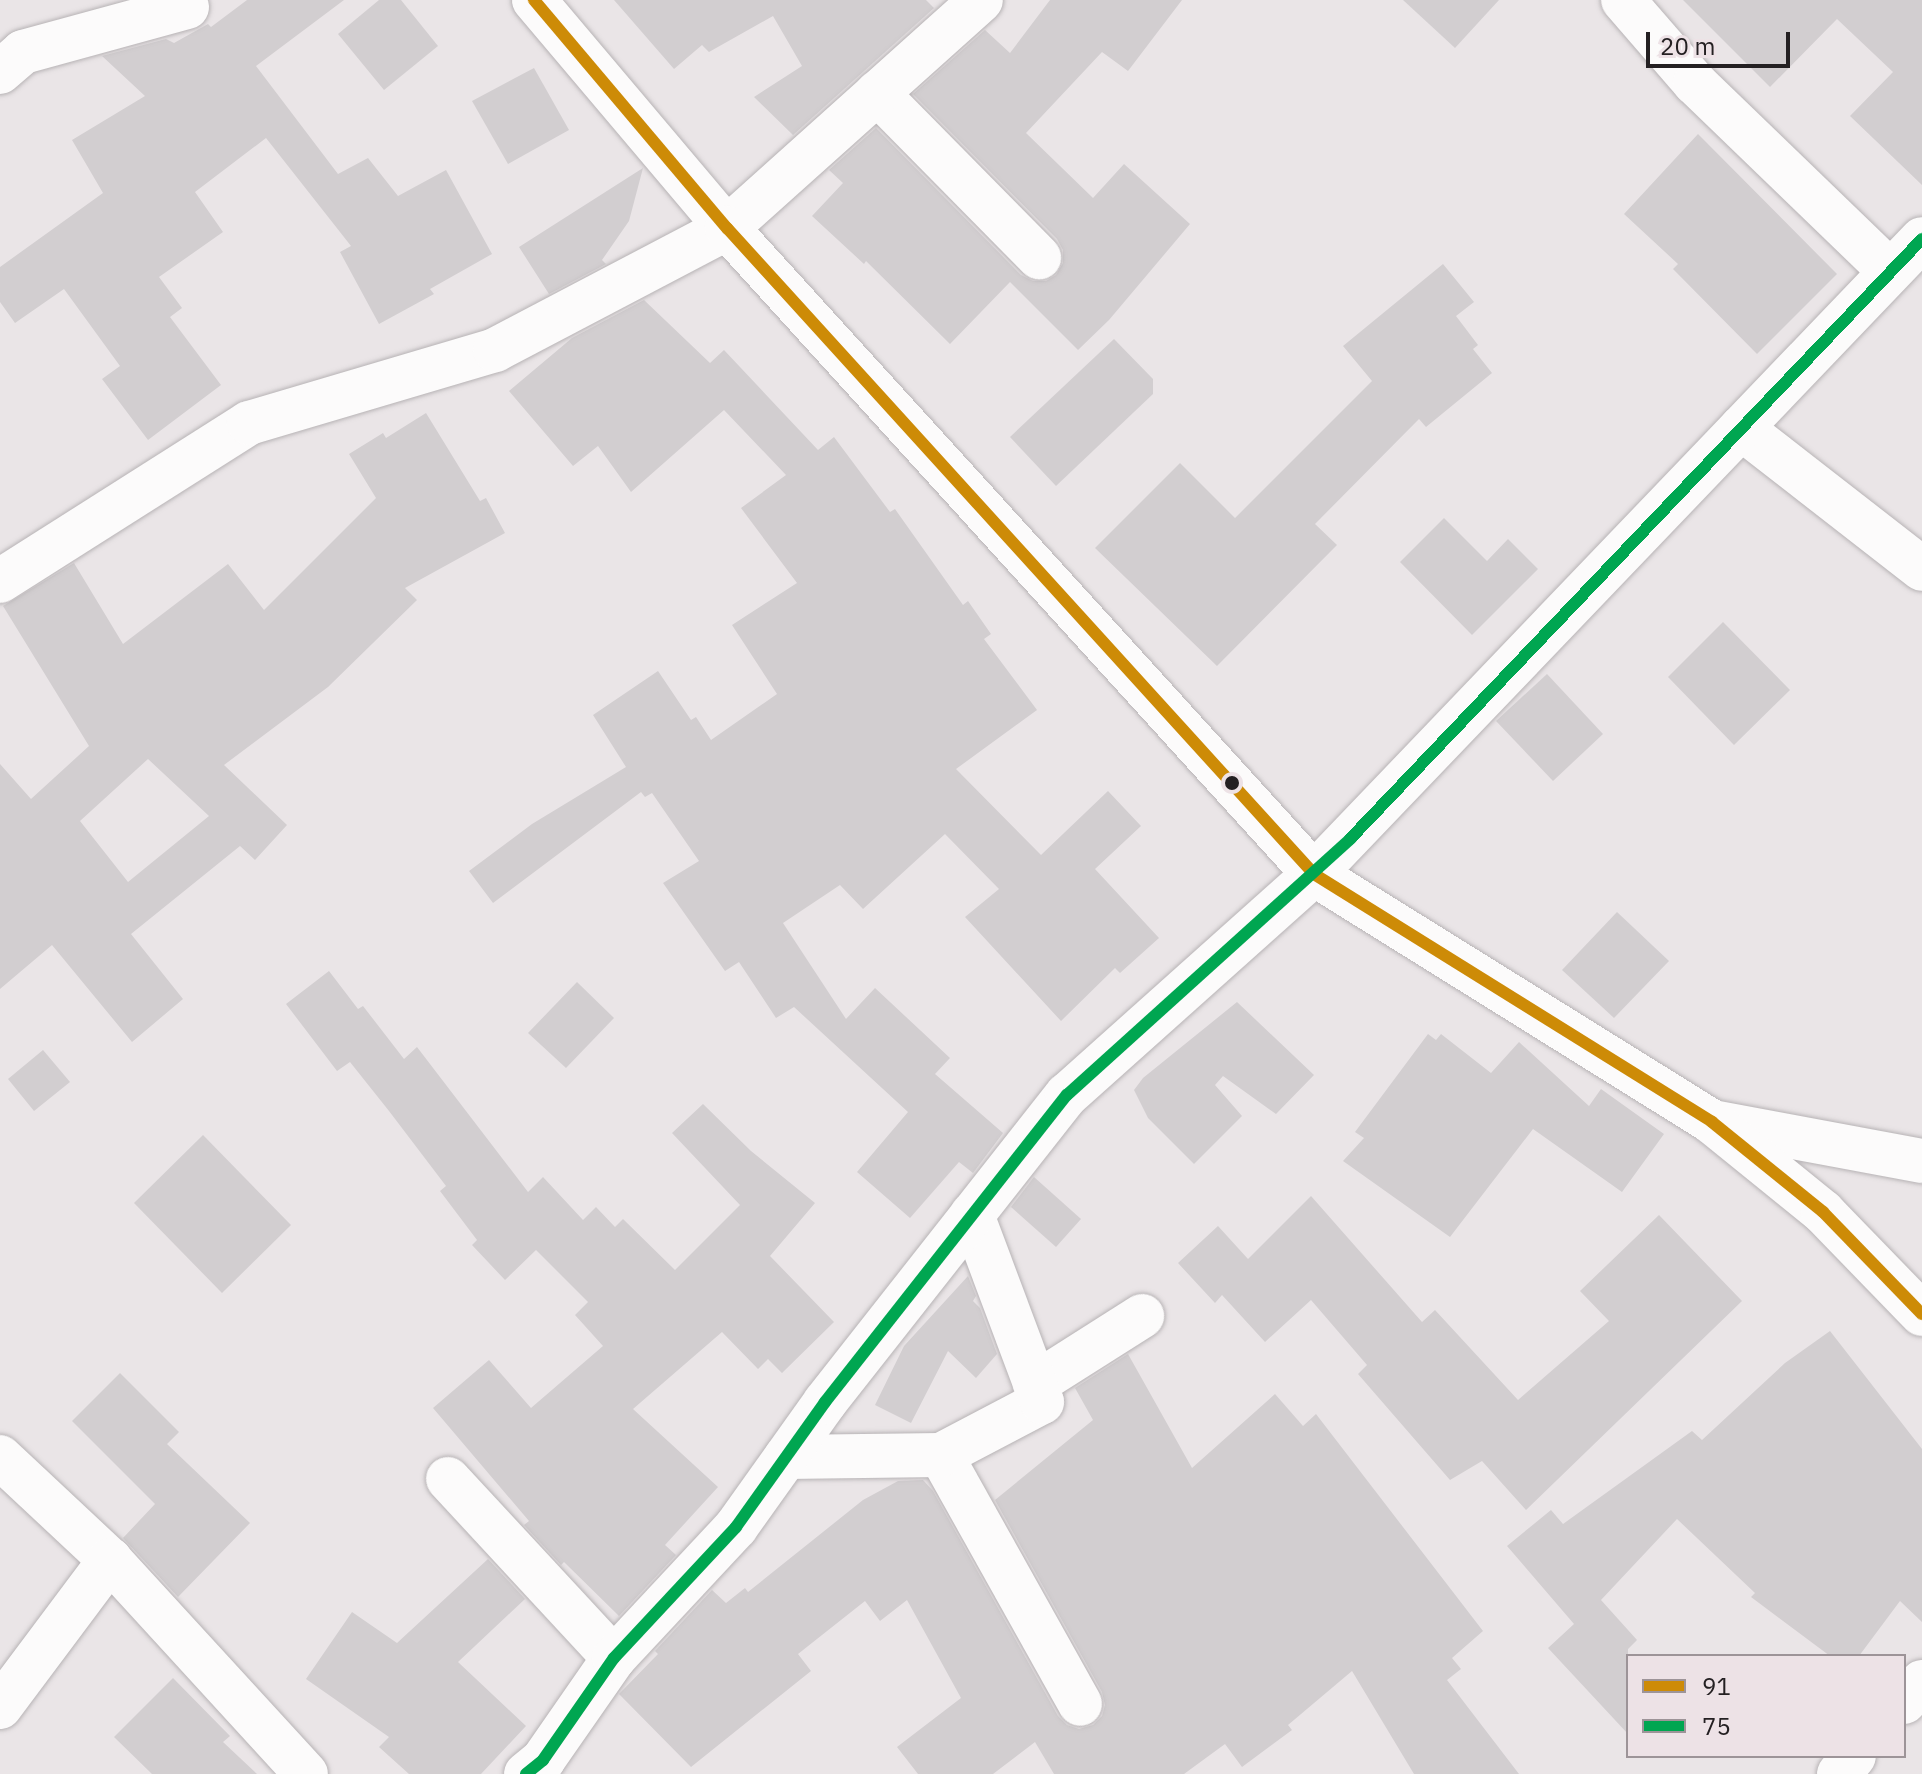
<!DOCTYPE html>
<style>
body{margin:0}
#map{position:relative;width:1922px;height:1774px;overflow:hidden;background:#eae5e7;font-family:"IBM Plex Sans",sans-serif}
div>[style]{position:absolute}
.building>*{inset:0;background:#d2ced0}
.roads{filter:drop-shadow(0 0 2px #b7b3b5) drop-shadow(0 0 2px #b7b3b5)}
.minor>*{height:44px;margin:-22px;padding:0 22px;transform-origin:22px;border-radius:22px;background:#fcfbfb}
.tertiary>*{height:44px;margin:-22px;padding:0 22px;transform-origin:22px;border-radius:22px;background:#fcfbfb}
.secondary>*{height:44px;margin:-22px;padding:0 22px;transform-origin:22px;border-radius:22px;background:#fcfbfb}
.bus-1>*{height:12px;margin:-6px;padding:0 6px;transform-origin:6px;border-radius:6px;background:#cd8b07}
.bus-2>*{height:12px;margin:-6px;padding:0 6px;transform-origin:6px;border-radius:6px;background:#00a651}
.dots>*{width:22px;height:22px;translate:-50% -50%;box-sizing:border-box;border:4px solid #ede2e6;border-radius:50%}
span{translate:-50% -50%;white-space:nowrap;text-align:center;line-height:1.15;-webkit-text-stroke:6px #ede2e6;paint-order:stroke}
.legend{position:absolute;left:1626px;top:1654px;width:280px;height:104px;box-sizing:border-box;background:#ede2e6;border:2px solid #9d9498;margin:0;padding:10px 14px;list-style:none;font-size:24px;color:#242022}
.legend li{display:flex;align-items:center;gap:16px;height:40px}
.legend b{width:40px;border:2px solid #9d9498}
.scale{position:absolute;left:1646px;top:32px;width:144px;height:36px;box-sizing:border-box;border:4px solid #242022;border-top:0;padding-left:10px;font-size:24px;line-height:28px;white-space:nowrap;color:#242022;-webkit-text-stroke:6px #ede2e6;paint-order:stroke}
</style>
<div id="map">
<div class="building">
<div style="clip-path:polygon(247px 0,344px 0,256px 66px,338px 174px,368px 158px,398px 196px,446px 170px,492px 254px,430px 289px,434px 294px,379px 324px,340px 252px,351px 246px,266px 138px,195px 192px,223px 232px,159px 277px,182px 308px,170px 317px,221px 385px,148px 440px,102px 379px,120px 366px,64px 289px,15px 323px,0 302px,0 267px,103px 193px,72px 140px,145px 96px,102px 56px,166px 39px,174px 43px,208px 24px,211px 27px)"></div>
<div style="clip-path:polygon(379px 0,401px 0,438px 46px,384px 90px,338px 34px)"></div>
<div style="clip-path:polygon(614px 0,926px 0,934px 8px,793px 135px,754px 97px,802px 66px,773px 16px,709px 52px,702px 45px,674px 69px)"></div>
<div style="clip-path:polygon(1050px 0,1182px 0,1128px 71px,1102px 52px,1026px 133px,1093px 198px,1124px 164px,1190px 224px,1109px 320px,1078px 350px,1010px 282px,950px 344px,866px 261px,864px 264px,812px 216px,843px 183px,829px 170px,876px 128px,1021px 275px,1033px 281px,1046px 281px,1056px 275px,1063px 263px,1063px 250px,1057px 239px,913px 94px,985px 30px,1010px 53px)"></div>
<div style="clip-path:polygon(1403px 0,1499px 0,1455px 48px)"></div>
<div style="clip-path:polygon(1683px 0,1922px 0,1922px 185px,1850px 116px,1893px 72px,1837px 19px,1770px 87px)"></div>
<div style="clip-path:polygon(534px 68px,569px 130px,508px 164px,472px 101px)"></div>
<div style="clip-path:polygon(1698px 134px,1837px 274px,1757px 354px,1673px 269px,1678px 264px,1624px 214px)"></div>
<div style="clip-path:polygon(643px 168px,629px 221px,602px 260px,606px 264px,549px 294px,519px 247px)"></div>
<div style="clip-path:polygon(1443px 264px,1474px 302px,1456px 316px,1478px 345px,1473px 349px,1492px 373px,1426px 427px,1419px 419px,1315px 524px,1337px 545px,1217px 666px,1095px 548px,1180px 463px,1235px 518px,1372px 381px,1343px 346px)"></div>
<div style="clip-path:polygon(644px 300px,710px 363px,724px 350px,818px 450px,834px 437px,890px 512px,895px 509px,963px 605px,968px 601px,991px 634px,984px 639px,1037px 710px,956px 769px,1041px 855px,1108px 791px,1141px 826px,1095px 869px,1159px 938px,1120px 973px,1115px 968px,1061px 1021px,965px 917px,999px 889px,945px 834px,863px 909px,840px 885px,783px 923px,846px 1019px,875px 988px,950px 1058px,935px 1074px,1003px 1133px,973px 1173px,959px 1162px,910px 1218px,857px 1172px,908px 1112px,794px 1007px,776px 1018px,739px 962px,725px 971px,663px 883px,699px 861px,652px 793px,645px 797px,641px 792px,493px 903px,469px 871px,532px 824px,626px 767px,593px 715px,658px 671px,691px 720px,696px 717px,711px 740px,777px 694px,732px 625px,797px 583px,741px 508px,786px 475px,724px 410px,631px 492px,598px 446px,573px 466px,509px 391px,572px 338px)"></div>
<div style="clip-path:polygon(1114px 339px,1153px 379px,1153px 394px,1056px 486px,1010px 437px)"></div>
<div style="clip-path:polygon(evenodd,426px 413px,480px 501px,486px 498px,505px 533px,405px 588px,417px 600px,328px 687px,224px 765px,287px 825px,255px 860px,240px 846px,131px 934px,183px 999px,132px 1042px,52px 945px,0 989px,0 764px,31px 799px,89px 746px,3px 606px,74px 563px,123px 644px,228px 564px,264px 610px,376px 498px,349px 454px,383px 433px,386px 438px,426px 413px,148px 759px,209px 816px,128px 882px,80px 821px,148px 759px)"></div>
<div style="clip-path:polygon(1444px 518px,1487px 561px,1508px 539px,1538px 569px,1472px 635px,1400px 562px)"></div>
<div style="clip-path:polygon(1723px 622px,1790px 690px,1734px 745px,1668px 677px)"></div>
<div style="clip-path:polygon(1547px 674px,1603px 734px,1553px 781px,1496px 721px)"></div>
<div style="clip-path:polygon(1617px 912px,1669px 961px,1614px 1018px,1562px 970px)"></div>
<div style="clip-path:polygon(329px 971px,358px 1009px,363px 1006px,404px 1059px,417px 1047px,528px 1192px,543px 1177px,583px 1220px,596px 1207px,615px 1227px,623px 1219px,675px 1270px,740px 1205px,672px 1133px,703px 1104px,751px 1151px,815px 1203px,770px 1256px,834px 1322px,782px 1373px,768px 1359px,758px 1369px,722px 1332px,633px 1409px,718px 1487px,665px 1545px,676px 1555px,619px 1616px,564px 1562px,561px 1565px,524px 1525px,529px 1521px,433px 1408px,489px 1360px,531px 1408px,603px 1346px,575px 1315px,588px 1302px,536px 1250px,505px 1280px,472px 1245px,477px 1240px,440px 1191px,446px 1186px,389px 1111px,350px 1062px,337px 1071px,286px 1004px)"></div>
<div style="clip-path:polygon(577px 982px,614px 1018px,566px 1068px,528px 1033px)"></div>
<div style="clip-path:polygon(1237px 1002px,1314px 1075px,1276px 1114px,1223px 1076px,1215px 1085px,1242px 1116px,1194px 1164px,1148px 1118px,1134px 1090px,1143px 1078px)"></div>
<div style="clip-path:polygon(1428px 1034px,1436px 1040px,1441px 1034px,1491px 1073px,1519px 1042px,1589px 1106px,1601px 1089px,1664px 1134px,1622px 1192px,1533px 1129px,1450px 1237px,1343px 1161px,1364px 1138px,1355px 1132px)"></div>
<div style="clip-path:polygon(43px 1050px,70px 1082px,34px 1111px,8px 1079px)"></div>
<div style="clip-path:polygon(203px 1135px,291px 1225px,222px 1293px,134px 1203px)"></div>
<div style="clip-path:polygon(1034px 1177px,1081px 1219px,1056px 1247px,1011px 1207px)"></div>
<div style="clip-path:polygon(1311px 1196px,1422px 1322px,1435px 1310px,1518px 1400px,1609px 1321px,1580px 1291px,1659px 1215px,1742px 1301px,1526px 1510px,1482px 1461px,1450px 1480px,1358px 1374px,1367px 1365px,1311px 1300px,1265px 1342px,1222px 1295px,1215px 1303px,1178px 1263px,1218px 1226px,1248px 1259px)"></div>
<div style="clip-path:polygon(968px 1276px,976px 1296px,973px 1301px,980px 1308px,997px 1354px,976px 1378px,948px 1351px,911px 1423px,875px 1405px,904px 1346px)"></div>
<div style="clip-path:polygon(1830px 1331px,1922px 1449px,1922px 1622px,1900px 1601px,1859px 1656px,1830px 1656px,1751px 1597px,1755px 1593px,1677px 1519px,1601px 1600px,1637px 1640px,1628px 1649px,1628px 1734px,1548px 1648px,1574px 1624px,1507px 1546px,1551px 1510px,1563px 1524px,1692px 1431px,1702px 1440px,1785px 1363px)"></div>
<div style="clip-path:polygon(1128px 1354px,1192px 1468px,1275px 1394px,1303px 1426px,1316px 1414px,1483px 1631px,1452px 1658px,1461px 1669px,1447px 1680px,1519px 1774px,1414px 1774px,1352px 1671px,1288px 1725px,1292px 1730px,1242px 1767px,1225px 1744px,1184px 1774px,1054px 1774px,1035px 1742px,993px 1774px,918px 1774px,897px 1747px,961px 1698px,907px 1600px,880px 1621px,865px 1601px,798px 1654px,811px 1671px,691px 1767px,619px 1694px,658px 1654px,655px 1651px,712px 1590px,726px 1603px,745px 1588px,748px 1592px,863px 1500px,898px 1481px,923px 1480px,933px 1491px,1058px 1716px,1067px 1725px,1079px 1729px,1093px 1725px,1102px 1716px,1105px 1705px,1102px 1692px,995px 1500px,1093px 1420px,1075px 1388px)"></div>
<div style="clip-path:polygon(120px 1373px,179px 1432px,167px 1444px,250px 1523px,178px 1597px,123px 1538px,155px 1504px,72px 1421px)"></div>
<div style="clip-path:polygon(488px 1559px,525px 1599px,458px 1662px,526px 1726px,481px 1774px,409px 1774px,379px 1747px,389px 1737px,306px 1679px,352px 1612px,397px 1643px)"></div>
<div style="clip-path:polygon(173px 1678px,230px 1736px,223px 1742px,257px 1774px,152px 1774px,114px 1737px)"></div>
</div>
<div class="roads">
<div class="minor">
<div style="left:1623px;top:0;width:110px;rotate:49.1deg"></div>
<div style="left:1695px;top:83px;width:271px;rotate:44deg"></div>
<div style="left:0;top:72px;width:30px;rotate:-41deg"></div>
<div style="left:23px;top:52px;width:170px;rotate:-15.3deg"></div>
<div style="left:877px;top:93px;width:231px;rotate:45.4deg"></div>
<div style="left:1741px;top:428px;width:229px;rotate:37.9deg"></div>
<div style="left:0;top:581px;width:295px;rotate:-32.4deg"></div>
<div style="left:249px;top:423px;width:257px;rotate:-16.5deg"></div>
<div style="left:495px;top:350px;width:262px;rotate:-27.7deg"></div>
<div style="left:727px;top:228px;width:341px;rotate:-41.9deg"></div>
<div style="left:1314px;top:874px;width:879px;rotate:-46.24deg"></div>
<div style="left:1035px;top:1384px;width:127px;rotate:-32.4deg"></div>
<div style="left:941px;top:1455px;width:285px;rotate:60.8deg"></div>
<div style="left:0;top:1457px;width:151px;rotate:43.1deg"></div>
<div style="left:110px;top:1560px;width:290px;rotate:47.5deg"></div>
<div style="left:786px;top:1457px;width:155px;rotate:-0.7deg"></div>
<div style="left:941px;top:1455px;width:114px;rotate:-27.7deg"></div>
<div style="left:1042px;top:1402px;width:200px;rotate:-110.5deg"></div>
<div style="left:448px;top:1479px;width:244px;rotate:47.2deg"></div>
<div style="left:1904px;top:1702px;width:27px;rotate:-48deg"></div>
<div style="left:0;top:1707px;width:184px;rotate:-53.2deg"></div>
<div style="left:1839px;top:1774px;width:23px;rotate:-50deg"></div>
</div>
<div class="tertiary">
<div style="left:1712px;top:1122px;width:214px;rotate:10.5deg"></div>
<div style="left:526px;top:1774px;width:22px;rotate:-39deg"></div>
<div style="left:543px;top:1760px;width:124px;rotate:-55.2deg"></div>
<div style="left:614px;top:1658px;width:179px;rotate:-47deg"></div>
<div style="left:736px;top:1527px;width:153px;rotate:-54.5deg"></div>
<div style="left:825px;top:1402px;width:391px;rotate:-51.8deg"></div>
<div style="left:1067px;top:1095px;width:331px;rotate:-41.8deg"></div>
</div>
<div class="secondary">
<div style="left:534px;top:0;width:299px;rotate:49.8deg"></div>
<div style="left:727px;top:228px;width:873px;rotate:47.74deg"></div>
<div style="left:1314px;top:874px;width:469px;rotate:31.9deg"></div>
<div style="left:1712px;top:1122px;width:143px;rotate:39deg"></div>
<div style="left:1823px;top:1212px;width:142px;rotate:45.9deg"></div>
</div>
</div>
<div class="bus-1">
<div style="left:534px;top:0;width:299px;rotate:49.8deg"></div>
<div style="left:727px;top:228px;width:873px;rotate:47.74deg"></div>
<div style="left:1314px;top:874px;width:469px;rotate:31.9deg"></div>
<div style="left:1712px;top:1122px;width:143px;rotate:39deg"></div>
<div style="left:1823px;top:1212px;width:142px;rotate:45.9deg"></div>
</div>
<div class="bus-2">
<div style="left:526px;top:1774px;width:22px;rotate:-39deg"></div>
<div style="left:543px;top:1760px;width:124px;rotate:-55.2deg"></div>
<div style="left:614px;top:1658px;width:179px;rotate:-47deg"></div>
<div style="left:736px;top:1527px;width:153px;rotate:-54.5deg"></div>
<div style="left:825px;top:1402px;width:391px;rotate:-51.8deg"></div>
<div style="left:1067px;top:1095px;width:382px;rotate:-42.1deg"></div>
<div style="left:1350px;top:839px;width:829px;rotate:-46.37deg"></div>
</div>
<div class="dots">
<div style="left:1232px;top:783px;background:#242022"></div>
</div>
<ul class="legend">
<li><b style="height:10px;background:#cd8b07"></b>91</li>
<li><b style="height:10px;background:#00a651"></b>75</li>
</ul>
<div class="scale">20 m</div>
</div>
